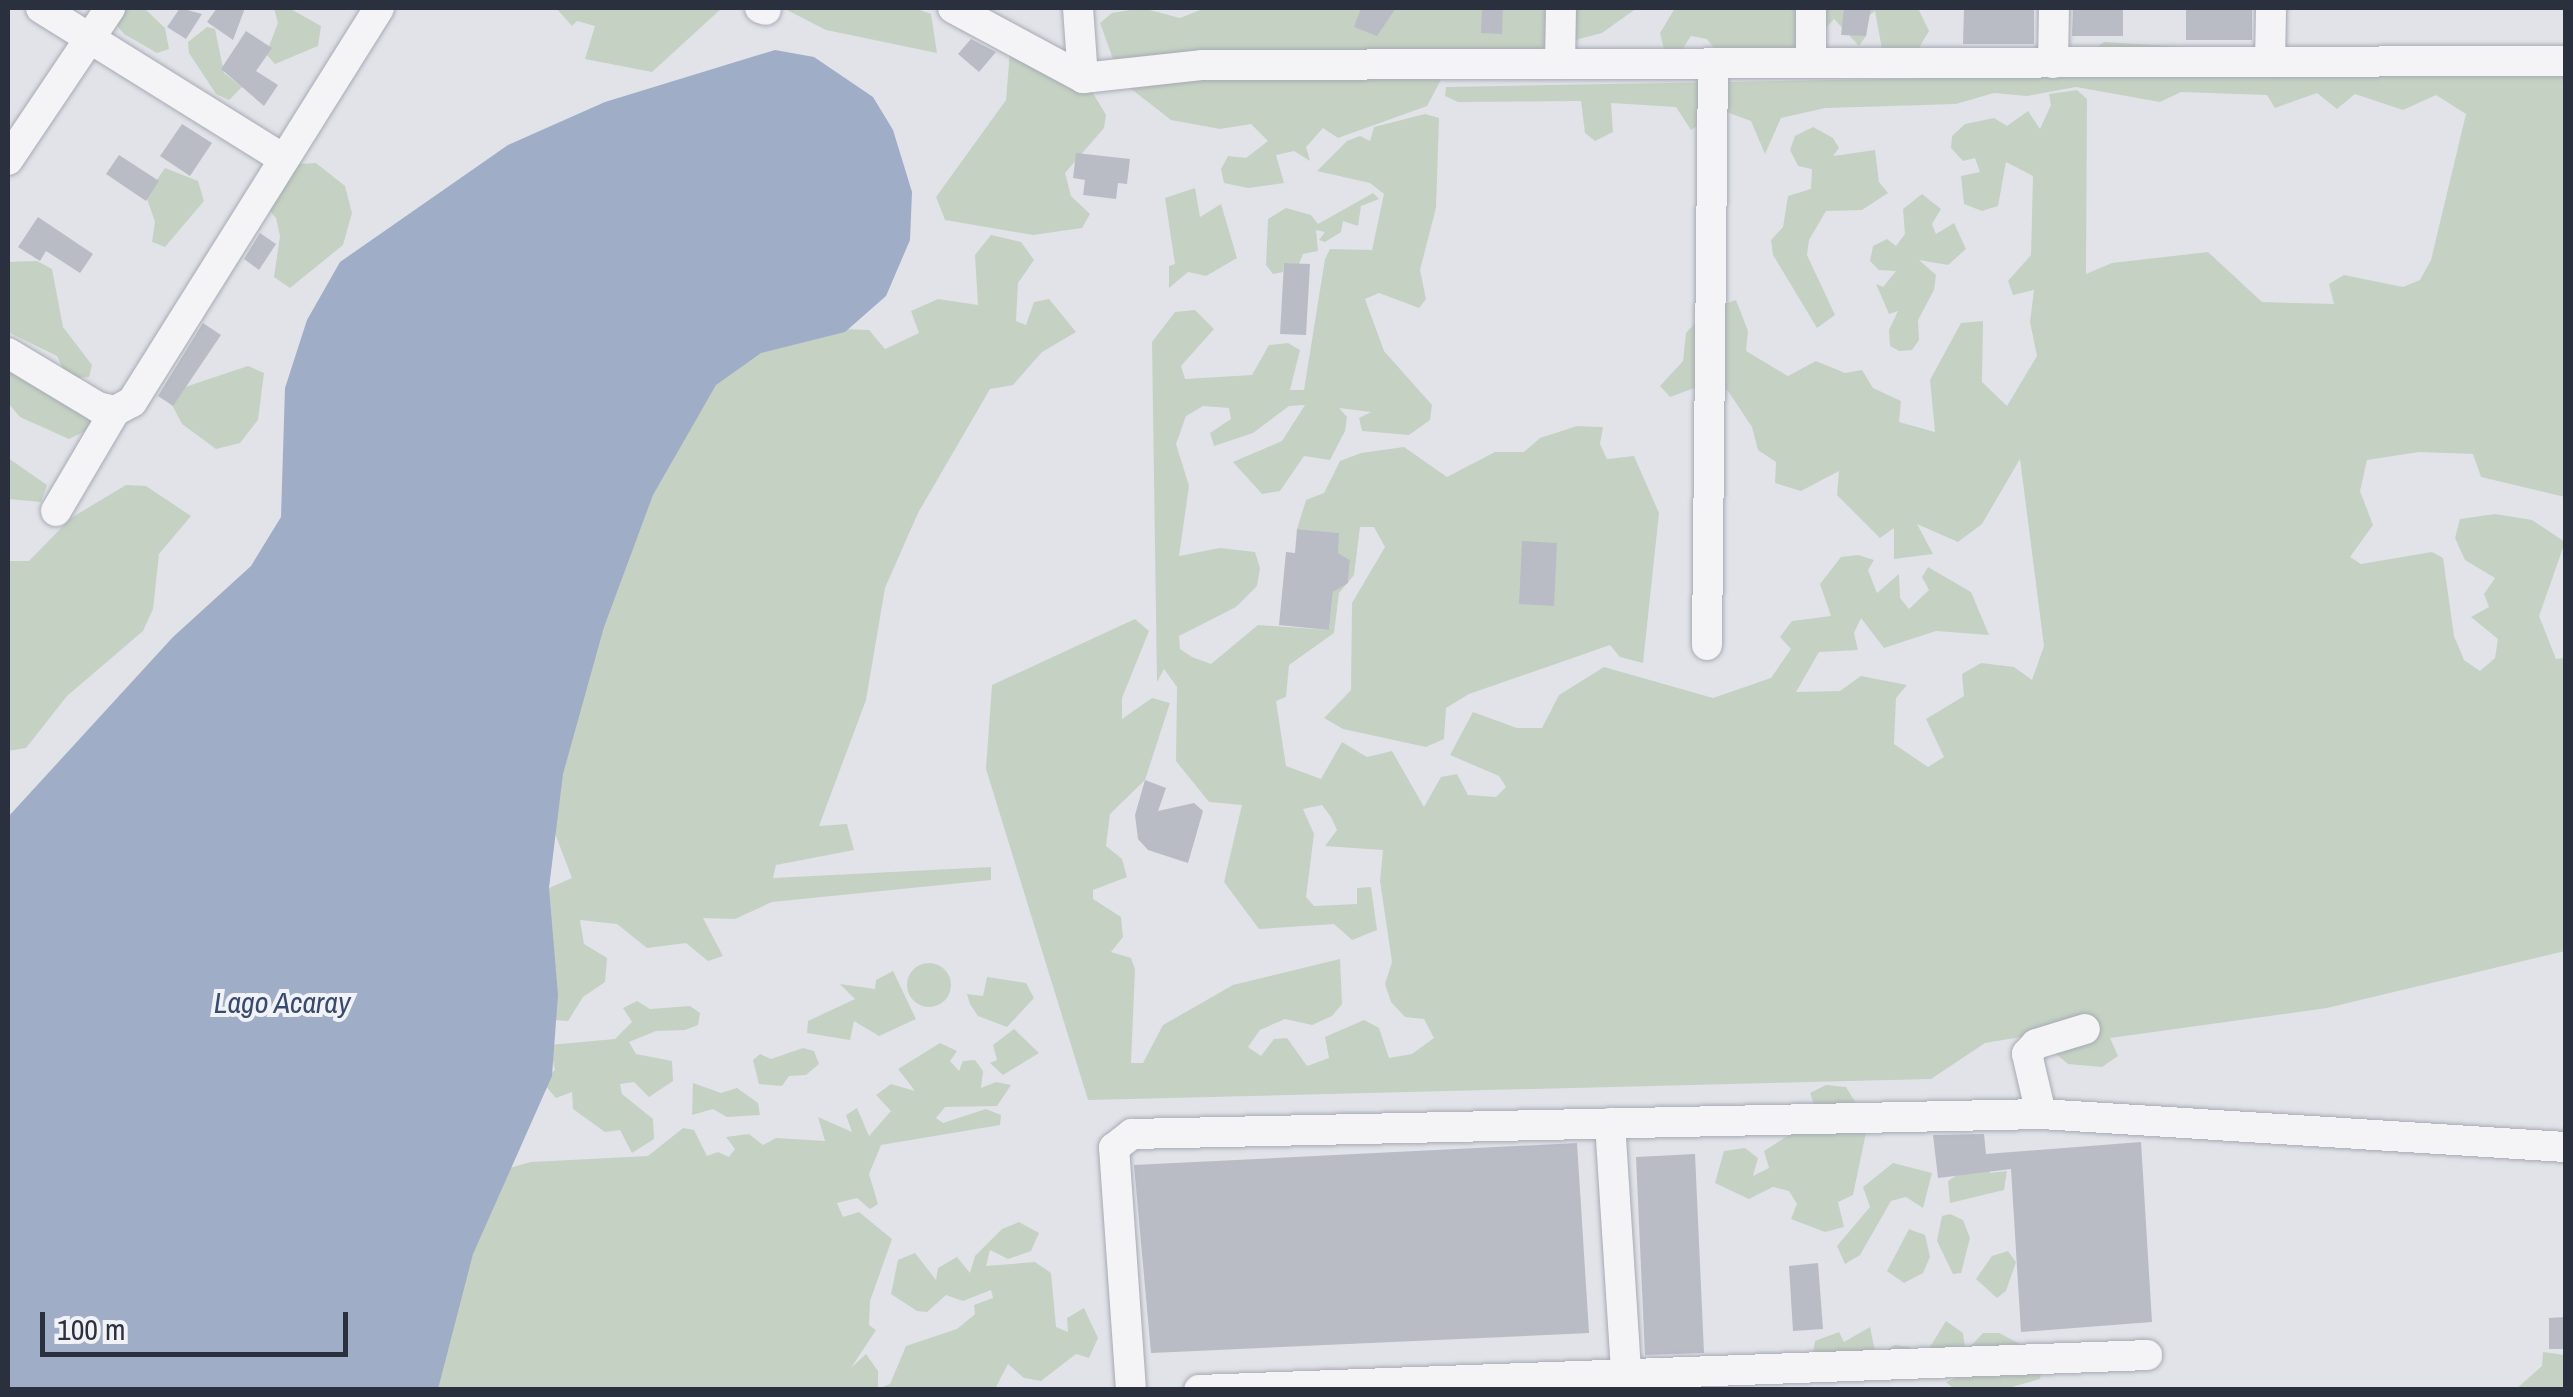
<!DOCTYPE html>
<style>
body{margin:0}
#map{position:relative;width:2573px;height:1397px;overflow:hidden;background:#e1e3e9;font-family:"Archivo Narrow",sans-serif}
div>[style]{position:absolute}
.green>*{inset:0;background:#c5d2c3}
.round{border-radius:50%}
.water>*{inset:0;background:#9fadc6}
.building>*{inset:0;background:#b9bcc5}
.roads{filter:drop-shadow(0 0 2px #a7aab3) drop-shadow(0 0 2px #a7aab3)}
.minor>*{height:30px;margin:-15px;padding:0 15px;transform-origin:15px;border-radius:15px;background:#f4f4f7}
span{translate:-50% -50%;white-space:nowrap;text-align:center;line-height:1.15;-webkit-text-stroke:8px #f1f2f6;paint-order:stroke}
.water-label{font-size:30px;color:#384b6f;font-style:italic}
.frame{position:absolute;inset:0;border:10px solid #2b303f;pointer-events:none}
.scale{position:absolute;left:40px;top:1312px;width:308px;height:45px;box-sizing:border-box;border:5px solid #2b303f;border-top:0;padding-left:12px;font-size:30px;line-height:35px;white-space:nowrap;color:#2b303f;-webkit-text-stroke:8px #f1f2f6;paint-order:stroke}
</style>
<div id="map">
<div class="green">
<div style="clip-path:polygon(102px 8px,144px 8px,165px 28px,169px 49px,157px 53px,124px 34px)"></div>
<div style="clip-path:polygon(274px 8px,289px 8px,321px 26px,318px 46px,275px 64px,266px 54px,278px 23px)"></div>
<div style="clip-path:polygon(556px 8px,722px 8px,652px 72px,585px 59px,595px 26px,577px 21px,572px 26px)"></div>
<div style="clip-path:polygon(783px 8px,914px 8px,931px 14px,937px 53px,826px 30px)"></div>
<div style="clip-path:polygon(1142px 8px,1180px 18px,1205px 8px,1637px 8px,1602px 33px,1444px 74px,1427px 106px,1338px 138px,1323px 128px,1306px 147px,1310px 161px,1294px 151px,1276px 155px,1284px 183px,1248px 188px,1224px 183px,1221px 169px,1228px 156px,1246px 158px,1268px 141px,1251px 124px,1220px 129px,1171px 120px,1121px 81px,1100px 23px,1112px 13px)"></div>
<div style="clip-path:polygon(1675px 8px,1918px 8px,1929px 31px,1916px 53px,1882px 49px,1875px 11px,1859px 23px,1866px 36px,1859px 46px,1834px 19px,1807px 49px,1716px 51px,1707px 39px,1691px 36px,1679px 54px,1665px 54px,1660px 33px)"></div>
<div style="clip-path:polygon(207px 27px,215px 29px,224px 73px,242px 87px,229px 100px,216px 94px,189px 53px,188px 42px)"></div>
<div style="clip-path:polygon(2104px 42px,2565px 70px,2565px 497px,2481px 477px,2473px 454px,2419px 452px,2367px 460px,2360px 491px,2373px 525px,2350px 557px,2361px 564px,2432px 552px,2443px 558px,2454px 636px,2464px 660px,2480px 671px,2495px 658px,2498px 639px,2471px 617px,2489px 607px,2484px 594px,2495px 578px,2465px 560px,2455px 538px,2460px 519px,2495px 514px,2532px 520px,2565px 542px,2539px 616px,2556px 659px,2565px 658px,2565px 951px,2327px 1008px,2110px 1038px,2118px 1056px,2102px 1067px,2068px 1064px,2033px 1035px,1985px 1043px,1931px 1079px,1088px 1100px,986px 769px,992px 685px,1135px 619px,1149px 631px,1122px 698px,1122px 719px,1152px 698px,1170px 703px,1145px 780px,1110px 814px,1106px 846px,1122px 859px,1127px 877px,1093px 890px,1093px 899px,1121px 917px,1123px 937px,1111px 952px,1131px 958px,1135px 969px,1131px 1063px,1143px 1063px,1163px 1025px,1233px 985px,1340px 959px,1342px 1004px,1332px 1016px,1312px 1025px,1285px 1019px,1260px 1030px,1248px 1047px,1261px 1056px,1274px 1039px,1287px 1038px,1307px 1066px,1329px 1058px,1325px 1037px,1364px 1020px,1379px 1028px,1389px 1058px,1412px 1054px,1434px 1038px,1424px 1019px,1405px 1017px,1391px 1002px,1385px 984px,1392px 962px,1380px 881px,1383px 850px,1325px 846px,1337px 830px,1331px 817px,1322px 805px,1303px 809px,1314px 834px,1306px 897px,1314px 906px,1357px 904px,1357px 888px,1371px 887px,1377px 930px,1352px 940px,1334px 924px,1259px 929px,1224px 882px,1242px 805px,1209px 802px,1176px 761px,1177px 687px,1164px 669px,1157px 682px,1152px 342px,1175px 312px,1195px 310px,1214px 329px,1181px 366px,1185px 379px,1252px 375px,1269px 345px,1288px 343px,1300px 350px,1290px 390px,1304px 390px,1325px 259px,1330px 249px,1372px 250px,1384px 194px,1370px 183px,1317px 171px,1347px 141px,1360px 136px,1370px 141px,1374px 127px,1425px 114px,1439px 118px,1436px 208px,1420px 270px,1426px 299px,1419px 308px,1379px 293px,1365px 299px,1384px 351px,1432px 405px,1430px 420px,1409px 435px,1362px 431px,1359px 418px,1371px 412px,1339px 408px,1347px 417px,1345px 431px,1330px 460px,1304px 456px,1280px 491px,1262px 494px,1233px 462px,1282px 441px,1305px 405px,1289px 406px,1253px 433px,1214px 446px,1210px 433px,1231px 419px,1229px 408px,1203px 406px,1186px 416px,1176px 444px,1189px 486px,1179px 556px,1220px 548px,1255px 552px,1260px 568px,1257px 586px,1236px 607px,1179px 636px,1180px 649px,1192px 657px,1211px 664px,1258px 625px,1329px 630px,1333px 592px,1348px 582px,1350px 560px,1338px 553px,1338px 533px,1297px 529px,1306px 500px,1324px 493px,1340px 461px,1361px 453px,1404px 447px,1447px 477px,1495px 452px,1524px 452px,1540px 438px,1577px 426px,1603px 427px,1600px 444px,1607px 459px,1634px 456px,1659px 513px,1643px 663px,1620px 657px,1610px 645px,1469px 694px,1446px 708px,1444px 739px,1426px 747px,1343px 729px,1324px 718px,1351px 690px,1352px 603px,1385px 547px,1374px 527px,1360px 527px,1354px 575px,1339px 593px,1334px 633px,1289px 665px,1286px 697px,1276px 701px,1286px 766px,1321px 779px,1342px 742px,1367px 757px,1392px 751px,1424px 807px,1441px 777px,1457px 774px,1468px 795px,1496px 797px,1506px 787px,1499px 776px,1450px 755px,1473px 712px,1517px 728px,1542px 728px,1559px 695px,1604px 667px,1713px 698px,1771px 678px,1791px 649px,1780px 637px,1792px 621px,1831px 616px,1820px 584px,1841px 557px,1858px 555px,1874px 560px,1868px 570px,1877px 593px,1899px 574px,1900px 598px,1909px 609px,1929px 590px,1922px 577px,1928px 567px,1971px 592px,1989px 635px,1936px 631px,1884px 648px,1861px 618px,1854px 633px,1858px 650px,1819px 652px,1796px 692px,1840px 691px,1861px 676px,1907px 685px,1896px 698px,1894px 744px,1928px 767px,1944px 757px,1926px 719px,1964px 696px,1962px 674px,1981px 663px,2014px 667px,2032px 680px,2044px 646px,2020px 459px,1982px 524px,1958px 542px,1917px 524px,1933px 554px,1894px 559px,1894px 528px,1880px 538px,1837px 495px,1839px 471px,1801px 491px,1775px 483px,1776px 462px,1758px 450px,1752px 427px,1728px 391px,1705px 384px,1670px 397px,1660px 386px,1683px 361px,1686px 333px,1707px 310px,1736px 300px,1748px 331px,1746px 351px,1788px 376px,1816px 361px,1845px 373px,1862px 370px,1873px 388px,1901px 401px,1899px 422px,1935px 432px,1930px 380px,1961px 323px,1983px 321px,1982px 382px,2007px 406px,2037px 356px,2030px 322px,2034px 290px,2013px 295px,2008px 281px,2031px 255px,2033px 176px,2006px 162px,1998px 206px,1982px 211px,1964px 204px,1961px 176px,1980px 172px,1975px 158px,1963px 161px,1951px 148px,1952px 136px,1965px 124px,1994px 118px,2007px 126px,2028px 111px,2040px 129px,2051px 105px,2049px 94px,2077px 90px,2087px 99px,2086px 274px,2112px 263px,2208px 252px,2262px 302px,2334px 304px,2329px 284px,2344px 275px,2403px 287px,2420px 280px,2431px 260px,2466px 114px,2436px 95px,2403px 110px,2355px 94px,2337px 109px,2317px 93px,2275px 108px,2267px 95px,2181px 92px,2160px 102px,2076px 87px,2027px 96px,1994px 93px,1956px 104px,1825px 108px,1781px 118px,1765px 154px,1751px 121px,1721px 110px,1691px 130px,1676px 107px,1611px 103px,1613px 132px,1595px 141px,1585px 133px,1581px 101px,1458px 102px,1445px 96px,1446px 87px,2104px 75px,2092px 51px)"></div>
<div style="clip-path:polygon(1010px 51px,1091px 90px,1106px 115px,1104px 128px,1065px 173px,1071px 196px,1090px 214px,1082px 228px,1033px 235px,945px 220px,936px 197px,1006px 100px)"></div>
<div style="clip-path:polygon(1813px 127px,1833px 138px,1839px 148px,1833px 156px,1875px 150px,1879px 182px,1888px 193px,1862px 210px,1826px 211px,1809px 240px,1807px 255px,1835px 315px,1817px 328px,1773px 255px,1771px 240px,1783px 227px,1788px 196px,1811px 189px,1812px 169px,1798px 166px,1790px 150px,1795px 136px)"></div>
<div style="clip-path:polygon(316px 163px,345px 186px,352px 213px,343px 245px,290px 288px,274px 277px,280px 236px,276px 218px,256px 195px,283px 165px)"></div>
<div style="clip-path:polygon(165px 168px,198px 181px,204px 201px,165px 247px,152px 242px,155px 222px,146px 196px)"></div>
<div style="clip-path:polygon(1195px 188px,1200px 217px,1221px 204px,1237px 258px,1206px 276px,1188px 272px,1169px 288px,1169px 266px,1175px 264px,1165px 198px)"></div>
<div style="clip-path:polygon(1373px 193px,1379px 199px,1361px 206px,1358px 226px,1343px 221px,1341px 232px,1325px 242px,1319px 240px,1325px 232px,1316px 230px,1318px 251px,1303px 254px,1299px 264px,1284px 263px,1283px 272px,1273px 274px,1266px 265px,1268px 219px,1286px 208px,1311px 215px,1318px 224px)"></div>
<div style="clip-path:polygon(1922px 194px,1941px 209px,1932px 224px,1936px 234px,1954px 223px,1966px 249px,1948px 265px,1919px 260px,1936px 275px,1934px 290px,1918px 320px,1919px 340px,1912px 350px,1899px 351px,1890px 346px,1889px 330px,1898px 311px,1889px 314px,1876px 284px,1883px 287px,1896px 271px,1879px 270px,1870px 261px,1873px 246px,1887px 239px,1896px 246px,1905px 234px,1903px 209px)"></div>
<div style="clip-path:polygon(991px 235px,1021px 242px,1034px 260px,1018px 283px,1016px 321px,1026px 325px,1034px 302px,1049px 299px,1076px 332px,1042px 352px,1013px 385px,990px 389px,918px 513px,885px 588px,866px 700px,819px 826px,847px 824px,854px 850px,776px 865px,773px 878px,991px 867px,991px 880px,772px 902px,735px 919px,703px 918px,723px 956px,708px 961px,686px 943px,647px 948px,617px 924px,580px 920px,584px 944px,607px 958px,605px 982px,583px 997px,568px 1021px,541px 1019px,549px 888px,572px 878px,556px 836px,550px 776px,561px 683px,713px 372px,817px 328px,869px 330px,885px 349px,919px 333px,911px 311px,938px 299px,978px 305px,975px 255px)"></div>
<div style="clip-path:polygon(37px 261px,52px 269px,63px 327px,92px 365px,89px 377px,68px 379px,57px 356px,8px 332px,8px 262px)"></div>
<div style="clip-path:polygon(8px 359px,67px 388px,96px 426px,69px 439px,20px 417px,8px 403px)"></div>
<div style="clip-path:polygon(248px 366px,264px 373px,258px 420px,240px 443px,216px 449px,182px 424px,172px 405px,182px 388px)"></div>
<div style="clip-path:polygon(8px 458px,47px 485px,41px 502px,8px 499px)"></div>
<div style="clip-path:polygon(126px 485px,146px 486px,191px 516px,159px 554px,153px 609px,143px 631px,67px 696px,26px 748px,8px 751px,8px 561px,29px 561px,71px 518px)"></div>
<div class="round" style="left:907px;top:963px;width:44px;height:44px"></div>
<div style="clip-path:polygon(893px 971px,916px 1019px,879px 1036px,854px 1021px,850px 1040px,807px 1033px,808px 1021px,855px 999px,840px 984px,875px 989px,876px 980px)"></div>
<div style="clip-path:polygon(987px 977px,1026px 983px,1034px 998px,1007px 1027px,978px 1016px,970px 1004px,967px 994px,983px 996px)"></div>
<div style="clip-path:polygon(637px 1001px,650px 1009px,690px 1006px,700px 1013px,698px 1025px,685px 1030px,656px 1031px,629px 1042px,636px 1054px,672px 1061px,673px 1081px,649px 1097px,634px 1082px,620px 1084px,622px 1094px,653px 1119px,654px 1139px,632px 1153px,620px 1130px,605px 1132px,573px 1109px,572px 1092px,556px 1098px,542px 1082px,555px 1070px,549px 1045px,615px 1039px,632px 1022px,623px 1008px)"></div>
<div style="clip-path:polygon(1014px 1029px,1039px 1053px,1003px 1075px,990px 1063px,997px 1060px,993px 1045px)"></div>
<div style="clip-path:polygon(940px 1043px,957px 1051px,950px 1061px,959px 1071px,963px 1061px,975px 1060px,983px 1071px,981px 1088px,996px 1082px,1011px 1085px,997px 1106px,945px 1107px,936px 1118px,943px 1123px,986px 1109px,1001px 1115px,1000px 1125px,881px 1145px,869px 1174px,878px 1204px,870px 1209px,857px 1198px,837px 1203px,843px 1217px,859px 1212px,892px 1239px,870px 1301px,869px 1325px,876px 1330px,851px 1368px,866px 1354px,878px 1371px,878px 1389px,429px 1390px,472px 1178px,531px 1162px,648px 1156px,683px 1128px,694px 1130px,707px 1156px,718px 1152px,729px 1157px,735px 1149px,726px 1137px,749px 1134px,763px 1145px,776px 1138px,825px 1141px,818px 1117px,852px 1132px,846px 1115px,857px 1108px,869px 1136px,891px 1111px,876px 1095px,891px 1084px,915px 1091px,898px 1069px)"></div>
<div style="clip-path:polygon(803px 1048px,814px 1051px,819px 1064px,806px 1075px,789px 1076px,782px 1086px,759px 1084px,753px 1060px,760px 1054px,771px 1059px)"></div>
<div style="clip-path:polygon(693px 1083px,721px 1093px,737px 1088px,758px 1103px,760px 1115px,727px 1117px,713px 1109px,692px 1115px)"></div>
<div style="clip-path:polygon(1826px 1085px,1846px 1087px,1868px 1123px,1853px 1195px,1838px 1202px,1844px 1227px,1825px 1232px,1791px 1219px,1797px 1204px,1789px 1191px,1773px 1187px,1749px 1199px,1715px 1183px,1724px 1151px,1745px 1148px,1758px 1158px,1753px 1176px,1769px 1168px,1764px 1151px,1818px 1116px,1810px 1093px)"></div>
<div style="clip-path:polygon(1893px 1163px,1932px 1173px,1923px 1208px,1906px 1197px,1891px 1201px,1860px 1255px,1845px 1264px,1837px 1246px,1870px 1207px,1863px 1187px)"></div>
<div style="clip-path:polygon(1989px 1167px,1990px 1173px,2007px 1171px,2004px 1190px,1950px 1203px,1948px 1181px,1965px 1170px)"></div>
<div style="clip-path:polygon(1950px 1214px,1963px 1220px,1970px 1238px,1961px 1273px,1953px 1274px,1937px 1241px,1942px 1216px)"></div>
<div style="clip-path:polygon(1019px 1222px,1039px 1233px,1031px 1251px,1008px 1259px,990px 1250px,986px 1266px,1035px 1262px,1051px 1273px,1056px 1327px,1068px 1332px,1067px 1318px,1084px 1308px,1098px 1338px,1089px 1358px,1076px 1354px,1041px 1381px,1024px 1378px,1008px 1364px,995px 1389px,878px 1389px,890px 1384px,906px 1346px,957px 1329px,975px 1314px,974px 1305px,993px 1298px,991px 1290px,963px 1301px,946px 1295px,927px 1312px,917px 1311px,891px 1294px,898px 1260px,915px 1253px,936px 1280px,938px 1268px,957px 1257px,970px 1273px,975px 1256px,1002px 1229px)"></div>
<div style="clip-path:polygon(1909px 1229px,1925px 1235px,1930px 1257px,1923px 1273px,1904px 1283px,1887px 1271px)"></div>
<div style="clip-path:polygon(2008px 1251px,2016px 1262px,2006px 1291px,1997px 1298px,1976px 1279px,1992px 1256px)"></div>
<div style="clip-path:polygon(1946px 1321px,1963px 1333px,1965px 1348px,1938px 1370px,1907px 1379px,1813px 1353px,1815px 1341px,1839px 1332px,1844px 1342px,1870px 1327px,1876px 1356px,1895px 1345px,1910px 1347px,1914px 1355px,1928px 1350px)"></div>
<div style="clip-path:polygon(1983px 1333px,1999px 1333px,2032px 1350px,2043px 1365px,2040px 1379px,2005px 1389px,1954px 1389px,1946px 1382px,1962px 1375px,1969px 1348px)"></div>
<div style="clip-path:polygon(2543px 1352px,2565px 1355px,2565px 1389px,2516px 1389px,2542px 1366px)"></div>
</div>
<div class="water">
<div style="clip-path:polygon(775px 50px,814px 57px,873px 97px,893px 130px,912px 192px,910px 240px,886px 296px,845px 332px,761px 353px,716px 385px,653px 495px,604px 627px,563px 774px,549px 888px,558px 995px,552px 1076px,473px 1254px,438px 1389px,8px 1389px,8px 817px,173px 637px,251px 566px,281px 517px,285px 388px,307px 320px,340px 262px,508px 145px,605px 102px)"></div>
</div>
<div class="building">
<div style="clip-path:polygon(180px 8px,202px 14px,186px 39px,167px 27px)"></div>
<div style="clip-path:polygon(217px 8px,245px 8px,233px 40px,207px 22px)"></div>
<div style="clip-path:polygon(1361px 8px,1396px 8px,1377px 36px,1354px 27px)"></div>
<div style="clip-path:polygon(1482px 8px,1503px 8px,1502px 34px,1481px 33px)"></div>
<div style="clip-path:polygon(1844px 8px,1871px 8px,1866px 36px,1841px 35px)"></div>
<div style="clip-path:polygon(1964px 8px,2034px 8px,2034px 44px,1963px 44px)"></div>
<div style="clip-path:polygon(2073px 8px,2123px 9px,2123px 36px,2072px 36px)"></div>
<div style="clip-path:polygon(2186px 8px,2252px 8px,2252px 40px,2186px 40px)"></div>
<div style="clip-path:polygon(246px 31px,272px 48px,256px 71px,278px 85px,264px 106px,221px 69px)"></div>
<div style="clip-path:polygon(971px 39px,996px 52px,979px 72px,958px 54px)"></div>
<div style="clip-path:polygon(182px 124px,212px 143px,190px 176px,160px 156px)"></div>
<div style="clip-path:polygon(1076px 153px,1130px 159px,1127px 184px,1118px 183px,1116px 199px,1083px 195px,1085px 180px,1073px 178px)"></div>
<div style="clip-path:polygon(119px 155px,159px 181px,146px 201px,106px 174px)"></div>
<div style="clip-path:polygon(38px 217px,93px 254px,80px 273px,46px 251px,40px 261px,18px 247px)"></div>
<div style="clip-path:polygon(260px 233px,276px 244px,259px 270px,244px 259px)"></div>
<div style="clip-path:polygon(1284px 263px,1310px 264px,1306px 335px,1280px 334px)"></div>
<div style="clip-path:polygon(203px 323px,221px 335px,173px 406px,158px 396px)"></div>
<div style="clip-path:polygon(1297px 529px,1339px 533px,1338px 553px,1350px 560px,1348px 583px,1333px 592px,1329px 630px,1279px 625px,1286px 552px,1295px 553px)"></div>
<div style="clip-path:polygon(1522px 541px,1557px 543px,1554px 606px,1519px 604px)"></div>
<div style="clip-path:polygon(1145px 780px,1166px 788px,1158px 811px,1194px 803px,1203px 811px,1188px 863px,1148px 850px,1138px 839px,1135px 815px)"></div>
<div style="clip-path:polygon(1984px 1134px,1986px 1154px,2141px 1142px,2152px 1322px,2021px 1332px,2011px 1169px,1938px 1178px,1933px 1135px)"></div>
<div style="clip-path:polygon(1577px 1143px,1589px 1333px,1151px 1353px,1134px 1165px)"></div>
<div style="clip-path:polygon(1695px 1154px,1704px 1353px,1645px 1355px,1636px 1157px)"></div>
<div style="clip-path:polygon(1818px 1263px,1823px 1329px,1793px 1331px,1789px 1266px)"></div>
<div style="clip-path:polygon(2566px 1317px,2566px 1349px,2549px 1349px,2549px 1318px)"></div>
</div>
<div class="roads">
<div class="minor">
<div style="left:41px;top:8px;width:286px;rotate:31.9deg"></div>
<div style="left:760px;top:8px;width:6px;rotate:18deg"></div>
<div style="left:953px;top:8px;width:148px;rotate:28.3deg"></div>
<div style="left:1083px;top:78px;width:121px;rotate:-6.2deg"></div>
<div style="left:1203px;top:65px;width:1363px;rotate:-0.17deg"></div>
<div style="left:1078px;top:8px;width:70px;rotate:85.9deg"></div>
<div style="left:1811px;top:8px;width:55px;rotate:90deg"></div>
<div style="left:2270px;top:62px;width:54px;rotate:-88.9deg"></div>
<div style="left:2053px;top:63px;width:55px;rotate:-89deg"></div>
<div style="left:1560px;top:64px;width:56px;rotate:-89deg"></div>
<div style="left:8px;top:160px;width:183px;rotate:-56.1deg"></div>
<div style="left:8px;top:353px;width:105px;rotate:31deg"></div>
<div style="left:98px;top:407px;width:17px;rotate:13deg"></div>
<div style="left:115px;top:411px;width:19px;rotate:-28deg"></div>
<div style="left:132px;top:402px;width:465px;rotate:-57.9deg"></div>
<div style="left:56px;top:511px;width:116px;rotate:-59.5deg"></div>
<div style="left:1707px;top:645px;width:580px;rotate:-89.41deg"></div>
<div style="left:2041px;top:1114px;width:62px;rotate:-103.1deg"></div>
<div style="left:2027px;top:1054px;width:13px;rotate:-48deg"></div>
<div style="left:2036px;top:1044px;width:51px;rotate:-17deg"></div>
<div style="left:1610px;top:1123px;width:250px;rotate:86.3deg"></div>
<div style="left:1131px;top:1390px;width:243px;rotate:-94deg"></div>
<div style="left:1114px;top:1148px;width:23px;rotate:-38deg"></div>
<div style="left:1132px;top:1134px;width:909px;rotate:-1.26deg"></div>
<div style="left:2041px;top:1114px;width:526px;rotate:3.6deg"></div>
<div style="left:1199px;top:1390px;width:949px;rotate:-2.11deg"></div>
</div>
</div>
<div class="water-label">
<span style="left:282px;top:1002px">Lago Acaray</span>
</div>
<div class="frame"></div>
<div class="scale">100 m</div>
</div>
